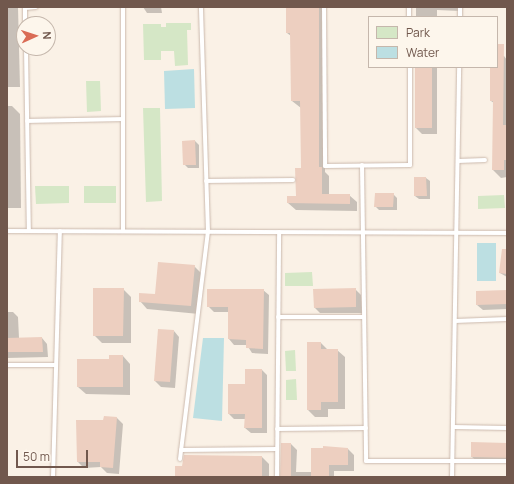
<!DOCTYPE html>
<style>
body{margin:0}
#map{position:relative;width:514px;height:484px;overflow:hidden;background:#faf1e6;font-family:Manrope,sans-serif}
div>[style]{position:absolute}
.green>*{inset:0;background:#d5e7c6}
.water>*{inset:0;background:#bcdfe2}
.shadow>*{inset:0;background:#0003}
.building>*{inset:0;background:#edcfc0}
.roads{filter:drop-shadow(0 0 1px #cbb9ad) drop-shadow(0 0 1px #cbb9ad)}
.lane>*{height:4px;margin:-2px;padding:0 2px;transform-origin:2px;border-radius:2px;background:#fff}
span{translate:-50% -50%;white-space:nowrap;text-align:center;line-height:1.15;-webkit-text-stroke:3px #fdf6ec;paint-order:stroke}
.frame{position:absolute;inset:0;border:8px solid #71584d;pointer-events:none}
.legend{position:absolute;left:368px;top:16px;width:130px;height:52px;box-sizing:border-box;background:#fdf6ec;border:1px solid #c5b7ac;margin:0;padding:5px 7px;list-style:none;font-size:12px;color:#71584d}
.legend li{display:flex;align-items:center;gap:8px;height:20px}
.legend b{width:20px;border:1px solid #c5b7ac}
.north{position:absolute;left:16px;top:16px;width:40px;height:40px;box-sizing:border-box;background:#fdf6ec;border:1px solid #c5b7ac;border-radius:50%;rotate:87deg;font-size:11px;font-weight:700;line-height:16px;text-align:center;color:#71584d}
.north::after{content:'';display:block;margin:auto;width:14px;height:18px;background:#da6c56;clip-path:polygon(50% 0,100% 100%,50% 72%,0 100%)}
.scale{position:absolute;left:16px;top:450px;width:72px;height:18px;box-sizing:border-box;border:2px solid #71584d;border-top:0;padding-left:5px;font-size:12px;line-height:14px;white-space:nowrap;color:#71584d;-webkit-text-stroke:3px #fdf6ec;paint-order:stroke}
</style>
<div id="map">
<div class="green">
<div style="clip-path:polygon(166px 23px,191px 23px,191px 30px,187px 30px,188px 65px,175px 66px,174px 51px,161px 51px,161px 60px,144px 60px,143px 24px,161px 24px,161px 27px,166px 27px)"></div>
<div style="clip-path:polygon(86px 81px,100px 81px,101px 111px,87px 112px)"></div>
<div style="clip-path:polygon(143px 108px,160px 108px,162px 201px,146px 202px)"></div>
<div style="clip-path:polygon(35px 186px,69px 186px,69px 203px,36px 204px)"></div>
<div style="clip-path:polygon(84px 186px,116px 186px,116px 203px,84px 203px)"></div>
<div style="clip-path:polygon(504px 195px,505px 208px,478px 209px,478px 196px)"></div>
<div style="clip-path:polygon(312px 272px,313px 286px,285px 286px,285px 273px)"></div>
<div style="clip-path:polygon(295px 350px,296px 371px,286px 371px,285px 351px)"></div>
<div style="clip-path:polygon(296px 379px,297px 400px,286px 400px,286px 380px)"></div>
</div>
<div class="water">
<div style="clip-path:polygon(194px 69px,195px 108px,165px 109px,164px 71px)"></div>
<div style="clip-path:polygon(477px 243px,496px 243px,496px 281px,477px 281px)"></div>
<div style="clip-path:polygon(203px 338px,224px 338px,222px 421px,193px 418px)"></div>
</div>
<div class="shadow">
<div style="clip-path:polygon(7px 7px,18px 7px,20px 87px,7px 87px)"></div>
<div style="clip-path:polygon(143px 7px,161px 7px,162px 13px,147px 13px)"></div>
<div style="clip-path:polygon(287px 7px,324px 7px,325px 172px,329px 176px,329px 195px,349px 195px,357px 202px,357px 211px,296px 210px,288px 203px,297px 197px,302px 169px,301px 108px,292px 101px,291px 36px,287px 33px)"></div>
<div style="clip-path:polygon(416px 7px,460px 7px,460px 11px,437px 10px,437px 17px,416px 17px)"></div>
<div style="clip-path:polygon(504px 56px,507px 60px,507px 177px,501px 178px,493px 170px,494px 103px,491px 101px,491px 67px,497px 67px,497px 57px)"></div>
<div style="clip-path:polygon(416px 67px,437px 67px,437px 134px,422px 134px,416px 128px)"></div>
<div style="clip-path:polygon(7px 106px,12px 106px,20px 114px,21px 208px,7px 208px)"></div>
<div style="clip-path:polygon(195px 141px,199px 145px,199px 168px,188px 168px,184px 164px)"></div>
<div style="clip-path:polygon(426px 178px,430px 181px,430px 199px,419px 199px,415px 196px)"></div>
<div style="clip-path:polygon(393px 194px,397px 198px,397px 210px,379px 210px,375px 206px)"></div>
<div style="clip-path:polygon(507px 259px,507px 277px,500px 273px)"></div>
<div style="clip-path:polygon(194px 266px,202px 274px,199px 314px,147px 309px,140px 301px,156px 295px)"></div>
<div style="clip-path:polygon(123px 289px,131px 297px,131px 343px,102px 343px,94px 335px)"></div>
<div style="clip-path:polygon(355px 289px,361px 295px,362px 313px,320px 313px,314px 307px)"></div>
<div style="clip-path:polygon(263px 290px,269px 295px,268px 354px,252px 353px,247px 345px,234px 345px,229px 339px,229px 312px,214px 312px,208px 306px)"></div>
<div style="clip-path:polygon(507px 291px,507px 309px,483px 310px,477px 305px)"></div>
<div style="clip-path:polygon(7px 312px,13px 312px,18px 317px,19px 338px,42px 338px,47px 344px,48px 357px,7px 358px)"></div>
<div style="clip-path:polygon(174px 331px,179px 337px,175px 388px,161px 387px,155px 381px)"></div>
<div style="clip-path:polygon(321px 343px,328px 350px,337px 350px,345px 357px,345px 409px,328px 409px,328px 417px,315px 417px,308px 410px)"></div>
<div style="clip-path:polygon(123px 356px,130px 364px,130px 395px,86px 394px,78px 387px,110px 360px)"></div>
<div style="clip-path:polygon(262px 370px,267px 375px,267px 433px,251px 433px,245px 428px,246px 419px,234px 419px,229px 414px,246px 385px)"></div>
<div style="clip-path:polygon(117px 418px,123px 424px,119px 474px,107px 473px,101px 467px,84px 468px,78px 462px,104px 421px)"></div>
<div style="clip-path:polygon(291px 444px,297px 450px,296px 472px,312px 472px,312px 449px,335px 447px,338px 449px,348px 449px,354px 455px,354px 471px,334px 471px,334px 477px,281px 477px)"></div>
<div style="clip-path:polygon(507px 444px,507px 462px,478px 462px,472px 457px)"></div>
<div style="clip-path:polygon(262px 457px,269px 464px,269px 477px,176px 477px)"></div>
</div>
<div class="building">
<div style="clip-path:polygon(286px 7px,319px 7px,319px 167px,322px 167px,322px 194px,350px 194px,350px 204px,287px 203px,287px 196px,296px 196px,295px 168px,301px 168px,300px 101px,291px 101px,290px 33px,286px 33px)"></div>
<div style="clip-path:polygon(497px 44px,504px 44px,503px 125px,506px 125px,506px 160px,504px 160px,504px 170px,492px 170px,493px 101px,490px 101px,490px 67px,497px 67px)"></div>
<div style="clip-path:polygon(415px 67px,432px 67px,432px 128px,415px 128px)"></div>
<div style="clip-path:polygon(195px 140px,196px 165px,183px 165px,182px 141px)"></div>
<div style="clip-path:polygon(414px 177px,426px 177px,427px 196px,414px 196px)"></div>
<div style="clip-path:polygon(375px 193px,394px 193px,393px 207px,374px 207px)"></div>
<div style="clip-path:polygon(502px 249px,507px 249px,507px 274px,499px 273px)"></div>
<div style="clip-path:polygon(158px 262px,195px 265px,191px 306px,139px 302px,139px 293px,155px 294px)"></div>
<div style="clip-path:polygon(93px 288px,124px 288px,123px 336px,93px 336px)"></div>
<div style="clip-path:polygon(356px 288px,356px 307px,314px 308px,313px 289px)"></div>
<div style="clip-path:polygon(207px 289px,264px 289px,263px 349px,246px 348px,246px 340px,228px 339px,228px 307px,207px 307px)"></div>
<div style="clip-path:polygon(507px 290px,507px 304px,476px 305px,476px 291px)"></div>
<div style="clip-path:polygon(158px 329px,174px 330px,170px 382px,154px 381px)"></div>
<div style="clip-path:polygon(42px 337px,43px 352px,7px 352px,7px 338px)"></div>
<div style="clip-path:polygon(307px 342px,321px 342px,321px 349px,338px 349px,338px 402px,321px 402px,321px 410px,307px 410px)"></div>
<div style="clip-path:polygon(109px 355px,123px 355px,123px 387px,77px 387px,77px 359px,109px 359px)"></div>
<div style="clip-path:polygon(245px 369px,262px 369px,262px 428px,244px 428px,245px 414px,228px 414px,228px 384px,245px 384px)"></div>
<div style="clip-path:polygon(104px 416px,117px 417px,113px 468px,100px 467px,100px 462px,77px 462px,76px 420px,103px 420px)"></div>
<div style="clip-path:polygon(471px 442px,507px 443px,507px 458px,471px 457px)"></div>
<div style="clip-path:polygon(281px 443px,291px 443px,291px 477px,280px 477px)"></div>
<div style="clip-path:polygon(323px 446px,348px 448px,348px 465px,329px 465px,329px 477px,311px 477px,311px 448px,323px 448px)"></div>
<div style="clip-path:polygon(184px 455px,262px 456px,262px 477px,175px 477px,175px 466px,182px 466px)"></div>
</div>
<div class="roads">
<div class="lane">
<div style="left:123px;top:7px;width:224px;rotate:90deg"></div>
<div style="left:324px;top:7px;width:159px;rotate:89.6deg"></div>
<div style="left:325px;top:166px;width:85px;rotate:-0.7deg"></div>
<div style="left:410px;top:165px;width:98px;rotate:-90deg"></div>
<div style="left:409px;top:7px;width:10px;rotate:90deg"></div>
<div style="left:460px;top:17px;width:10px;rotate:-90deg"></div>
<div style="left:25px;top:24px;width:16px;rotate:-90deg"></div>
<div style="left:25px;top:8px;width:11px;rotate:-5deg"></div>
<div style="left:26px;top:48px;width:183px;rotate:89.1deg"></div>
<div style="left:27px;top:121px;width:96px;rotate:-1.2deg"></div>
<div style="left:458px;top:161px;width:27px;rotate:-2deg"></div>
<div style="left:362px;top:165px;width:296px;rotate:89.2deg"></div>
<div style="left:366px;top:461px;width:141px"></div>
<div style="left:206px;top:181px;width:87px;rotate:-0.7deg"></div>
<div style="left:7px;top:231px;width:500px;rotate:0.23deg"></div>
<div style="left:278px;top:317px;width:86px"></div>
<div style="left:455px;top:321px;width:52px;rotate:-2.2deg"></div>
<div style="left:7px;top:365px;width:49px"></div>
<div style="left:453px;top:427px;width:54px;rotate:1.1deg"></div>
<div style="left:277px;top:429px;width:89px;rotate:-0.6deg"></div>
<div style="left:181px;top:450px;width:96px;rotate:-0.6deg"></div>
<div style="left:180px;top:459px;width:229px;rotate:-83deg"></div>
<div style="left:208px;top:232px;width:225px;rotate:-91.8deg"></div>
<div style="left:53px;top:477px;width:246px;rotate:-88.4deg"></div>
<div style="left:277px;top:477px;width:245px;rotate:-89.5deg"></div>
<div style="left:452px;top:477px;width:410px;rotate:-89deg"></div>
</div>
</div>
<div class="frame"></div>
<ul class="legend">
<li><b style="height:11px;background:#d5e7c6"></b>Park</li>
<li><b style="height:11px;background:#bcdfe2"></b>Water</li>
</ul>
<div class="north">N</div>
<div class="scale">50 m</div>
</div>
